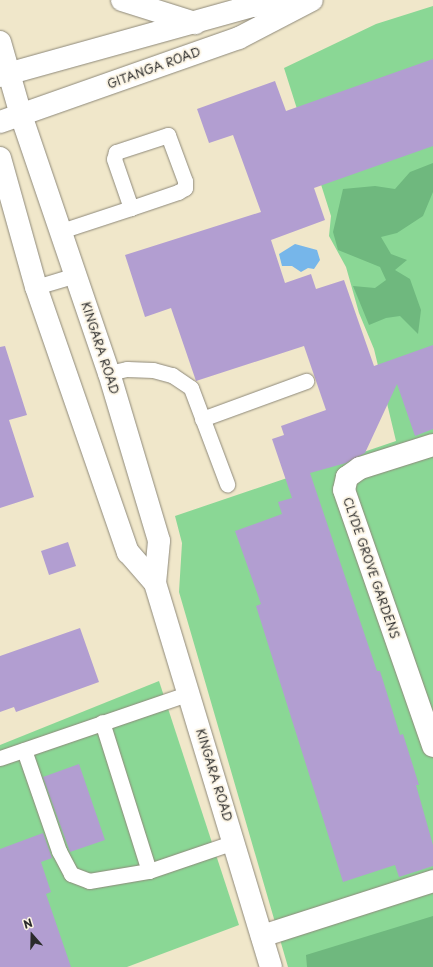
<!DOCTYPE html>
<style>
body{margin:0}
#map{position:relative;width:433px;height:967px;overflow:hidden;background:#f0e7ca;font-family:"Playpen Sans",sans-serif}
div>[style]{position:absolute}
.green>*{inset:0;background:#8ad795}
.forest>*{inset:0;background:#6fb87e}
.water>*{inset:0;background:#76b6ea}
.building>*{inset:0;background:#b29ed1}
.roads{filter:drop-shadow(0 0 1px #8e897a) drop-shadow(0 0 1px #8e897a)}
.service>*{height:15px;margin:-7.5px;padding:0 7.5px;transform-origin:7.5px;border-radius:7.5px;background:#fff}
.minor>*{height:22px;margin:-11px;padding:0 11px;transform-origin:11px;border-radius:11px;background:#fff}
.secondary>*{height:22px;margin:-11px;padding:0 11px;transform-origin:11px;border-radius:11px;background:#fff}
span{translate:-50% -50%;white-space:nowrap;text-align:center;line-height:1.15;-webkit-text-stroke:4px #fcf5e5;paint-order:stroke}
.street-label{font-size:12px;color:#2b2b2b}
.north{position:absolute;left:12px;top:915px;width:40px;height:40px;-webkit-text-stroke:3px #fcf5e5;paint-order:stroke;rotate:340deg;font-size:11px;font-weight:700;line-height:16px;text-align:center;color:#2b2b2b}
.north::after{content:'';display:block;margin:auto;width:14px;height:18px;background:#2b2b2b;clip-path:polygon(50% 0,100% 100%,50% 72%,0 100%)}
</style>
<div id="map">
<div class="green">
<div style="clip-path:polygon(433px 6px,433px 967px,288px 967px,179px 592px,182px 543px,175px 516px,396px 441px,374px 349px,359px 313px,346px 267px,329px 236px,331px 216px,284px 68px,376px 24px)"></div>
<div style="clip-path:polygon(159px 681px,239px 925px,127px 967px,0 967px,0 745px)"></div>
</div>
<div class="forest">
<div style="clip-path:polygon(433px 163px,433px 192px,423px 216px,397px 233px,381px 237px,391px 254px,407px 260px,395px 270px,410px 279px,421px 310px,418px 334px,400px 316px,386px 318px,369px 325px,353px 286px,375px 288px,386px 280px,380px 267px,338px 250px,333px 232px,343px 189px,375px 186px,395px 189px,410px 172px)"></div>
<div style="clip-path:polygon(433px 916px,433px 967px,307px 967px,306px 955px)"></div>
</div>
<div class="water">
<div style="clip-path:polygon(295px 244px,317px 250px,320px 260px,314px 269px,308px 268px,301px 272px,292px 266px,282px 266px,279px 254px)"></div>
</div>
<div class="building">
<div style="clip-path:polygon(433px 59px,433px 146px,314px 188px,325px 220px,271px 240px,285px 283px,311px 274px,316px 289px,344px 280px,374px 366px,433px 345px,433px 429px,415px 436px,397px 384px,365px 453px,346px 463px,310px 473px,377px 671px,380px 671px,400px 735px,403px 734px,419px 785px,416px 785px,433px 845px,433px 866px,399px 877px,395px 865px,343px 882px,256px 606px,261px 604px,235px 531px,282px 514px,278px 502px,292px 498px,272px 439px,284px 435px,281px 426px,326px 410px,304px 346px,196px 381px,171px 308px,145px 317px,125px 255px,261px 212px,233px 135px,209px 143px,197px 109px,275px 81px,286px 111px)"></div>
<div style="clip-path:polygon(5px 346px,27px 415px,9px 420px,34px 497px,0 508px,0 347px)"></div>
<div style="clip-path:polygon(68px 542px,76px 566px,49px 575px,41px 551px)"></div>
<div style="clip-path:polygon(80px 628px,99px 682px,16px 712px,14px 707px,0 712px,0 656px)"></div>
<div style="clip-path:polygon(79px 764px,105px 840px,70px 852px,43px 777px)"></div>
<div style="clip-path:polygon(43px 833px,52px 858px,41px 862px,51px 892px,46px 894px,71px 967px,0 967px,0 849px)"></div>
</div>
<div class="roads">
<div class="service">
<div style="left:61px;top:231px;width:74px;rotate:-18.2deg"></div>
<div style="left:131px;top:208px;width:50px;rotate:-18.8deg"></div>
<div style="left:178px;top:192px;width:8px;rotate:-30deg"></div>
<div style="left:185px;top:188px;width:7px;rotate:-90deg"></div>
<div style="left:185px;top:181px;width:49px;rotate:-110.3deg"></div>
<div style="left:168px;top:135px;width:55px;rotate:161.9deg"></div>
<div style="left:116px;top:152px;width:7px;rotate:106deg"></div>
<div style="left:114px;top:159px;width:52px;rotate:70.9deg"></div>
<div style="left:36px;top:287px;width:42px;rotate:-16.7deg"></div>
<div style="left:109px;top:373px;width:18px;rotate:-13deg"></div>
<div style="left:127px;top:369px;width:26px;rotate:2deg"></div>
<div style="left:153px;top:370px;width:20px;rotate:15deg"></div>
<div style="left:172px;top:375px;width:23px;rotate:34deg"></div>
<div style="left:191px;top:388px;width:103px;rotate:69.4deg"></div>
<div style="left:202px;top:419px;width:111px;rotate:-20.1deg"></div>
<div style="left:24px;top:750px;width:107px;rotate:70.9deg"></div>
<div style="left:59px;top:851px;width:26px;rotate:62deg"></div>
<div style="left:71px;top:874px;width:19px;rotate:21deg"></div>
<div style="left:89px;top:881px;width:61px;rotate:-9.5deg"></div>
<div style="left:149px;top:871px;width:156px;rotate:-107.5deg"></div>
<div style="left:0;top:758px;width:201px;rotate:-18.9deg"></div>
<div style="left:149px;top:871px;width:90px;rotate:-18.8deg"></div>
</div>
<div class="minor">
<div style="left:433px;top:445px;width:77px;rotate:162.5deg"></div>
<div style="left:360px;top:468px;width:16px;rotate:145deg"></div>
<div style="left:347px;top:477px;width:13px;rotate:103deg"></div>
<div style="left:344px;top:490px;width:271px;rotate:70.8deg"></div>
<div style="left:262px;top:936px;width:180px;rotate:-17.8deg"></div>
</div>
<div class="secondary">
<div style="left:122px;top:0;width:77px;rotate:17.5deg"></div>
<div style="left:0;top:42px;width:76px;rotate:74deg"></div>
<div style="left:21px;top:115px;width:273px;rotate:71.2deg"></div>
<div style="left:109px;top:373px;width:175px;rotate:73.4deg"></div>
<div style="left:159px;top:541px;width:42px;rotate:95.4deg"></div>
<div style="left:0;top:76px;width:263px;rotate:-15.5deg"></div>
<div style="left:253px;top:6px;width:47px;rotate:-3.7deg"></div>
<div style="left:0;top:122px;width:253px;rotate:-19.4deg"></div>
<div style="left:239px;top:38px;width:82px;rotate:-27.5deg"></div>
<div style="left:0;top:158px;width:134px;rotate:74.4deg"></div>
<div style="left:36px;top:287px;width:281px;rotate:70.9deg"></div>
<div style="left:128px;top:552px;width:41px;rotate:48.9deg"></div>
<div style="left:155px;top:583px;width:401px;rotate:73.2deg"></div>
</div>
</div>
<div class="street-label">
<span style="left:154px;top:68px;rotate:-20deg">GITANGA ROAD</span>
<span style="left:100px;top:348px;rotate:72deg">KINGARA ROAD</span>
<span style="left:371px;top:568px;rotate:71deg">CLYDE GROVE GARDENS</span>
<span style="left:214px;top:775px;rotate:73deg">KINGARA ROAD</span>
</div>
<div class="north">N</div>
</div>
